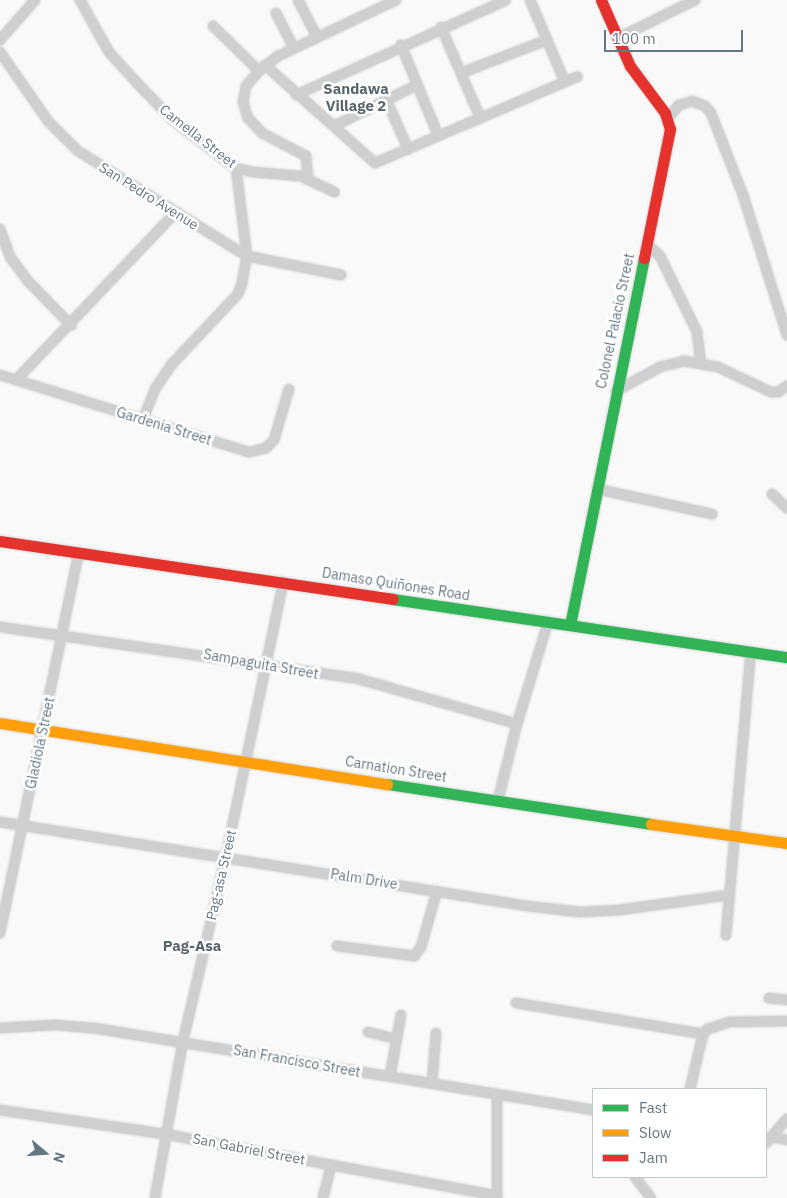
<!DOCTYPE html>
<meta charset="utf-8">
<style>
body{margin:0}
#map{position:relative;width:787px;height:1198px;overflow:hidden;background:#f9f9f9;font-family:"IBM Plex Sans",sans-serif}
div>[style]{position:absolute}
.roads{filter:drop-shadow(0 0 1px #d5d6d7) drop-shadow(0 0 1px #d5d6d7)}
.street>*{height:10px;margin:-5px;padding:0 5px;transform-origin:5px;border-radius:5px;background:#cecfd0}
.fast>*{height:11px;margin:-5.5px;padding:0 5.5px;transform-origin:5.5px;border-radius:5.5px;background:#30b455}
.slow>*{height:11px;margin:-5.5px;padding:0 5.5px;transform-origin:5.5px;border-radius:5.5px;background:#ff9f0a}
.jam>*{height:11px;margin:-5.5px;padding:0 5.5px;transform-origin:5.5px;border-radius:5.5px;background:#e5322d}
span{translate:-50% -50%;white-space:nowrap;text-align:center;line-height:1.15;-webkit-text-stroke:5px #fff;paint-order:stroke}
.street-label{font-size:14px;color:#657683}
.neighbourhood-label{font-size:15px;color:#57646e;font-weight:700}
.legend{position:absolute;left:592px;top:1088px;width:175px;height:90px;box-sizing:border-box;background:#fff;border:1px solid #c1c8cd;margin:0;padding:6px 9px;list-style:none;font-size:15px;color:#657683}
.legend li{display:flex;align-items:center;gap:10px;height:25px}
.legend b{width:25px;border:1px solid #c1c8cd}
.north{position:absolute;left:20px;top:1128px;width:50px;height:50px;-webkit-text-stroke:4px #fff;paint-order:stroke;rotate:108deg;font-size:14px;font-weight:700;line-height:20px;text-align:center;color:#657683}
.north::after{content:'';display:block;margin:auto;width:18px;height:22px;background:#657683;clip-path:polygon(50% 0,100% 100%,50% 72%,0 100%)}
.scale{position:absolute;left:604px;top:30px;width:139px;height:22px;box-sizing:border-box;border:2px solid #657683;border-top:0;padding-left:6px;font-size:15px;line-height:18px;white-space:nowrap;color:#657683;-webkit-text-stroke:4px #fff;paint-order:stroke}
</style>
<div id="map">
<div class="roads">
<div class="street">
<div style="left:80px;top:0;width:60px;rotate:60.9deg"></div>
<div style="left:109px;top:52px;width:42px;rotate:47.9deg"></div>
<div style="left:137px;top:83px;width:52px;rotate:45.8deg"></div>
<div style="left:173px;top:120px;width:62px;rotate:37.8deg"></div>
<div style="left:222px;top:158px;width:17px;rotate:36deg"></div>
<div style="left:236px;top:168px;width:17px;rotate:13deg"></div>
<div style="left:253px;top:172px;width:47px;rotate:4.9deg"></div>
<div style="left:300px;top:176px;width:38px;rotate:25deg"></div>
<div style="left:298px;top:0;width:42px;rotate:62.8deg"></div>
<div style="left:530px;top:0;width:89px;rotate:66.9deg"></div>
<div style="left:276px;top:13px;width:39px;rotate:63deg"></div>
<div style="left:213px;top:26px;width:64px;rotate:44.4deg"></div>
<div style="left:441px;top:27px;width:98px;rotate:66.6deg"></div>
<div style="left:618px;top:38px;width:86px;rotate:-26.3deg"></div>
<div style="left:0;top:40px;width:53px;rotate:-48.8deg"></div>
<div style="left:401px;top:45px;width:97px;rotate:67.7deg"></div>
<div style="left:0;top:52px;width:84px;rotate:55.2deg"></div>
<div style="left:48px;top:121px;width:42px;rotate:45deg"></div>
<div style="left:78px;top:151px;width:199px;rotate:31.9deg"></div>
<div style="left:247px;top:256px;width:96px;rotate:11.4deg"></div>
<div style="left:265px;top:65px;width:147px;rotate:41.7deg"></div>
<div style="left:375px;top:163px;width:220px;rotate:-23.1deg"></div>
<div style="left:461px;top:73px;width:92px;rotate:-21deg"></div>
<div style="left:296px;top:95px;width:230px;rotate:-24.3deg"></div>
<div style="left:386px;top:99px;width:55px;rotate:66.3deg"></div>
<div style="left:668px;top:118px;width:17px;rotate:-50deg"></div>
<div style="left:679px;top:105px;width:14px;rotate:-17deg"></div>
<div style="left:692px;top:101px;width:14px;rotate:21deg"></div>
<div style="left:705px;top:106px;width:9px;rotate:49deg"></div>
<div style="left:711px;top:113px;width:88px;rotate:68.7deg"></div>
<div style="left:743px;top:195px;width:147px;rotate:72.6deg"></div>
<div style="left:334px;top:126px;width:93px;rotate:-26.3deg"></div>
<div style="left:308px;top:179px;width:23px;rotate:-95deg"></div>
<div style="left:306px;top:156px;width:50px;rotate:-152.4deg"></div>
<div style="left:262px;top:133px;width:21px;rotate:-133deg"></div>
<div style="left:248px;top:118px;width:17px;rotate:-107deg"></div>
<div style="left:243px;top:102px;width:16px;rotate:-79deg"></div>
<div style="left:246px;top:86px;width:20px;rotate:-49deg"></div>
<div style="left:259px;top:71px;width:24px;rotate:-38deg"></div>
<div style="left:278px;top:56px;width:131px;rotate:-25.4deg"></div>
<div style="left:0;top:229px;width:30px;rotate:70deg"></div>
<div style="left:10px;top:257px;width:30px;rotate:53deg"></div>
<div style="left:28px;top:281px;width:62px;rotate:45.7deg"></div>
<div style="left:647px;top:244px;width:18px;rotate:43deg"></div>
<div style="left:660px;top:256px;width:85px;rotate:64deg"></div>
<div style="left:697px;top:332px;width:31px;rotate:83deg"></div>
<div style="left:0;top:375px;width:261px;rotate:17.2deg"></div>
<div style="left:249px;top:452px;width:17px;rotate:-13deg"></div>
<div style="left:266px;top:448px;width:11px;rotate:-45deg"></div>
<div style="left:274px;top:440px;width:53px;rotate:-73.6deg"></div>
<div style="left:16px;top:380px;width:231px;rotate:-46.4deg"></div>
<div style="left:616px;top:391px;width:50px;rotate:-28.6deg"></div>
<div style="left:660px;top:367px;width:25px;rotate:-14deg"></div>
<div style="left:684px;top:361px;width:35px;rotate:10deg"></div>
<div style="left:718px;top:367px;width:59px;rotate:25.3deg"></div>
<div style="left:771px;top:392px;width:7px"></div>
<div style="left:778px;top:392px;width:11px;rotate:-34deg"></div>
<div style="left:143px;top:419px;width:32px;rotate:-68deg"></div>
<div style="left:155px;top:389px;width:30px;rotate:-56deg"></div>
<div style="left:172px;top:364px;width:96px;rotate:-46.7deg"></div>
<div style="left:238px;top:294px;width:12px;rotate:-70deg"></div>
<div style="left:242px;top:283px;width:27px;rotate:-80deg"></div>
<div style="left:247px;top:256px;width:89px;rotate:-97.1deg"></div>
<div style="left:597px;top:489px;width:118px;rotate:12.3deg"></div>
<div style="left:772px;top:494px;width:21px;rotate:43deg"></div>
<div style="left:0;top:627px;width:363px;rotate:8.2deg"></div>
<div style="left:359px;top:679px;width:164px;rotate:15.9deg"></div>
<div style="left:498px;top:800px;width:78px;rotate:-76deg"></div>
<div style="left:517px;top:724px;width:107px;rotate:-73.1deg"></div>
<div style="left:0;top:822px;width:534px;rotate:9.06deg"></div>
<div style="left:527px;top:906px;width:53px;rotate:6.5deg"></div>
<div style="left:580px;top:912px;width:39px;rotate:-3deg"></div>
<div style="left:619px;top:910px;width:111px;rotate:-7.8deg"></div>
<div style="left:0;top:933px;width:388px;rotate:-78.3deg"></div>
<div style="left:726px;top:935px;width:284px;rotate:-85deg"></div>
<div style="left:337px;top:946px;width:78px;rotate:7.4deg"></div>
<div style="left:414px;top:956px;width:11px;rotate:-52deg"></div>
<div style="left:421px;top:947px;width:58px;rotate:-74.1deg"></div>
<div style="left:769px;top:998px;width:18px;rotate:6deg"></div>
<div style="left:516px;top:1003px;width:190px;rotate:9.4deg"></div>
<div style="left:0;top:1028px;width:56px;rotate:-3.1deg"></div>
<div style="left:56px;top:1025px;width:38px;rotate:5deg"></div>
<div style="left:94px;top:1028px;width:506px;rotate:9.33deg"></div>
<div style="left:368px;top:1032px;width:29px;rotate:14deg"></div>
<div style="left:390px;top:1076px;width:62px;rotate:-79.8deg"></div>
<div style="left:432px;top:1083px;width:50px;rotate:-85.4deg"></div>
<div style="left:690px;top:1089px;width:57px;rotate:-76.7deg"></div>
<div style="left:703px;top:1034px;width:7px;rotate:-45deg"></div>
<div style="left:708px;top:1029px;width:22px;rotate:-18deg"></div>
<div style="left:729px;top:1022px;width:58px;rotate:-1deg"></div>
<div style="left:497px;top:1094px;width:104px;rotate:90deg"></div>
<div style="left:0;top:1110px;width:166px;rotate:8.3deg"></div>
<div style="left:164px;top:1134px;width:339px;rotate:10.5deg"></div>
<div style="left:772px;top:1137px;width:15px;rotate:11deg"></div>
<div style="left:766px;top:1143px;width:32px;rotate:-49deg"></div>
<div style="left:635px;top:1177px;width:26px;rotate:53deg"></div>
<div style="left:155px;top:1198px;width:159px;rotate:-79.9deg"></div>
<div style="left:183px;top:1041px;width:190px;rotate:-76.9deg"></div>
<div style="left:226px;top:856px;width:280px;rotate:-78.2deg"></div>
<div style="left:323px;top:1198px;width:34px;rotate:-76deg"></div>
</div>
<div class="fast">
<div style="left:393px;top:599px;width:398px;rotate:8.4deg"></div>
<div style="left:570px;top:625px;width:374px;rotate:-78.6deg"></div>
<div style="left:387px;top:784px;width:267px;rotate:8.6deg"></div>
</div>
<div class="slow">
<div style="left:0;top:723px;width:392px;rotate:9deg"></div>
<div style="left:651px;top:824px;width:137px;rotate:8deg"></div>
</div>
<div class="jam">
<div style="left:601px;top:0;width:72px;rotate:66.3deg"></div>
<div style="left:630px;top:66px;width:59px;rotate:53.3deg"></div>
<div style="left:665px;top:113px;width:17px;rotate:73deg"></div>
<div style="left:670px;top:129px;width:132px;rotate:101.4deg"></div>
<div style="left:0;top:541px;width:397px;rotate:8.4deg"></div>
</div>
</div>
<div class="street-label">
<span style="left:198px;top:136px;rotate:38deg">Camella Street</span>
<span style="left:149px;top:196px;rotate:32deg">San Pedro Avenue</span>
<span style="left:615px;top:321px;rotate:-78deg">Colonel Palacio Street</span>
<span style="left:164px;top:426px;rotate:17deg">Gardenia Street</span>
<span style="left:396px;top:584px;rotate:9deg">Damaso Quiñones Road</span>
<span style="left:261px;top:664px;rotate:10deg">Sampaguita Street</span>
<span style="left:40px;top:743px;rotate:-78deg">Gladiola Street</span>
<span style="left:396px;top:769px;rotate:9deg">Carnation Street</span>
<span style="left:221px;top:875px;rotate:-77deg">Pag-asa Street</span>
<span style="left:364px;top:879px;rotate:9deg">Palm Drive</span>
<span style="left:297px;top:1061px;rotate:10deg">San Francisco Street</span>
<span style="left:249px;top:1149px;rotate:11deg">San Gabriel Street</span>
</div>
<div class="neighbourhood-label">
<span style="left:356px;top:97px">Sandawa<br>Village 2</span>
<span style="left:192px;top:946px">Pag-Asa</span>
</div>
<ul class="legend">
<li><b style="height:6px;background:#30b455"></b>Fast</li>
<li><b style="height:6px;background:#ff9f0a"></b>Slow</li>
<li><b style="height:6px;background:#e5322d"></b>Jam</li>
</ul>
<div class="north">N</div>
<div class="scale">100 m</div>
</div>
